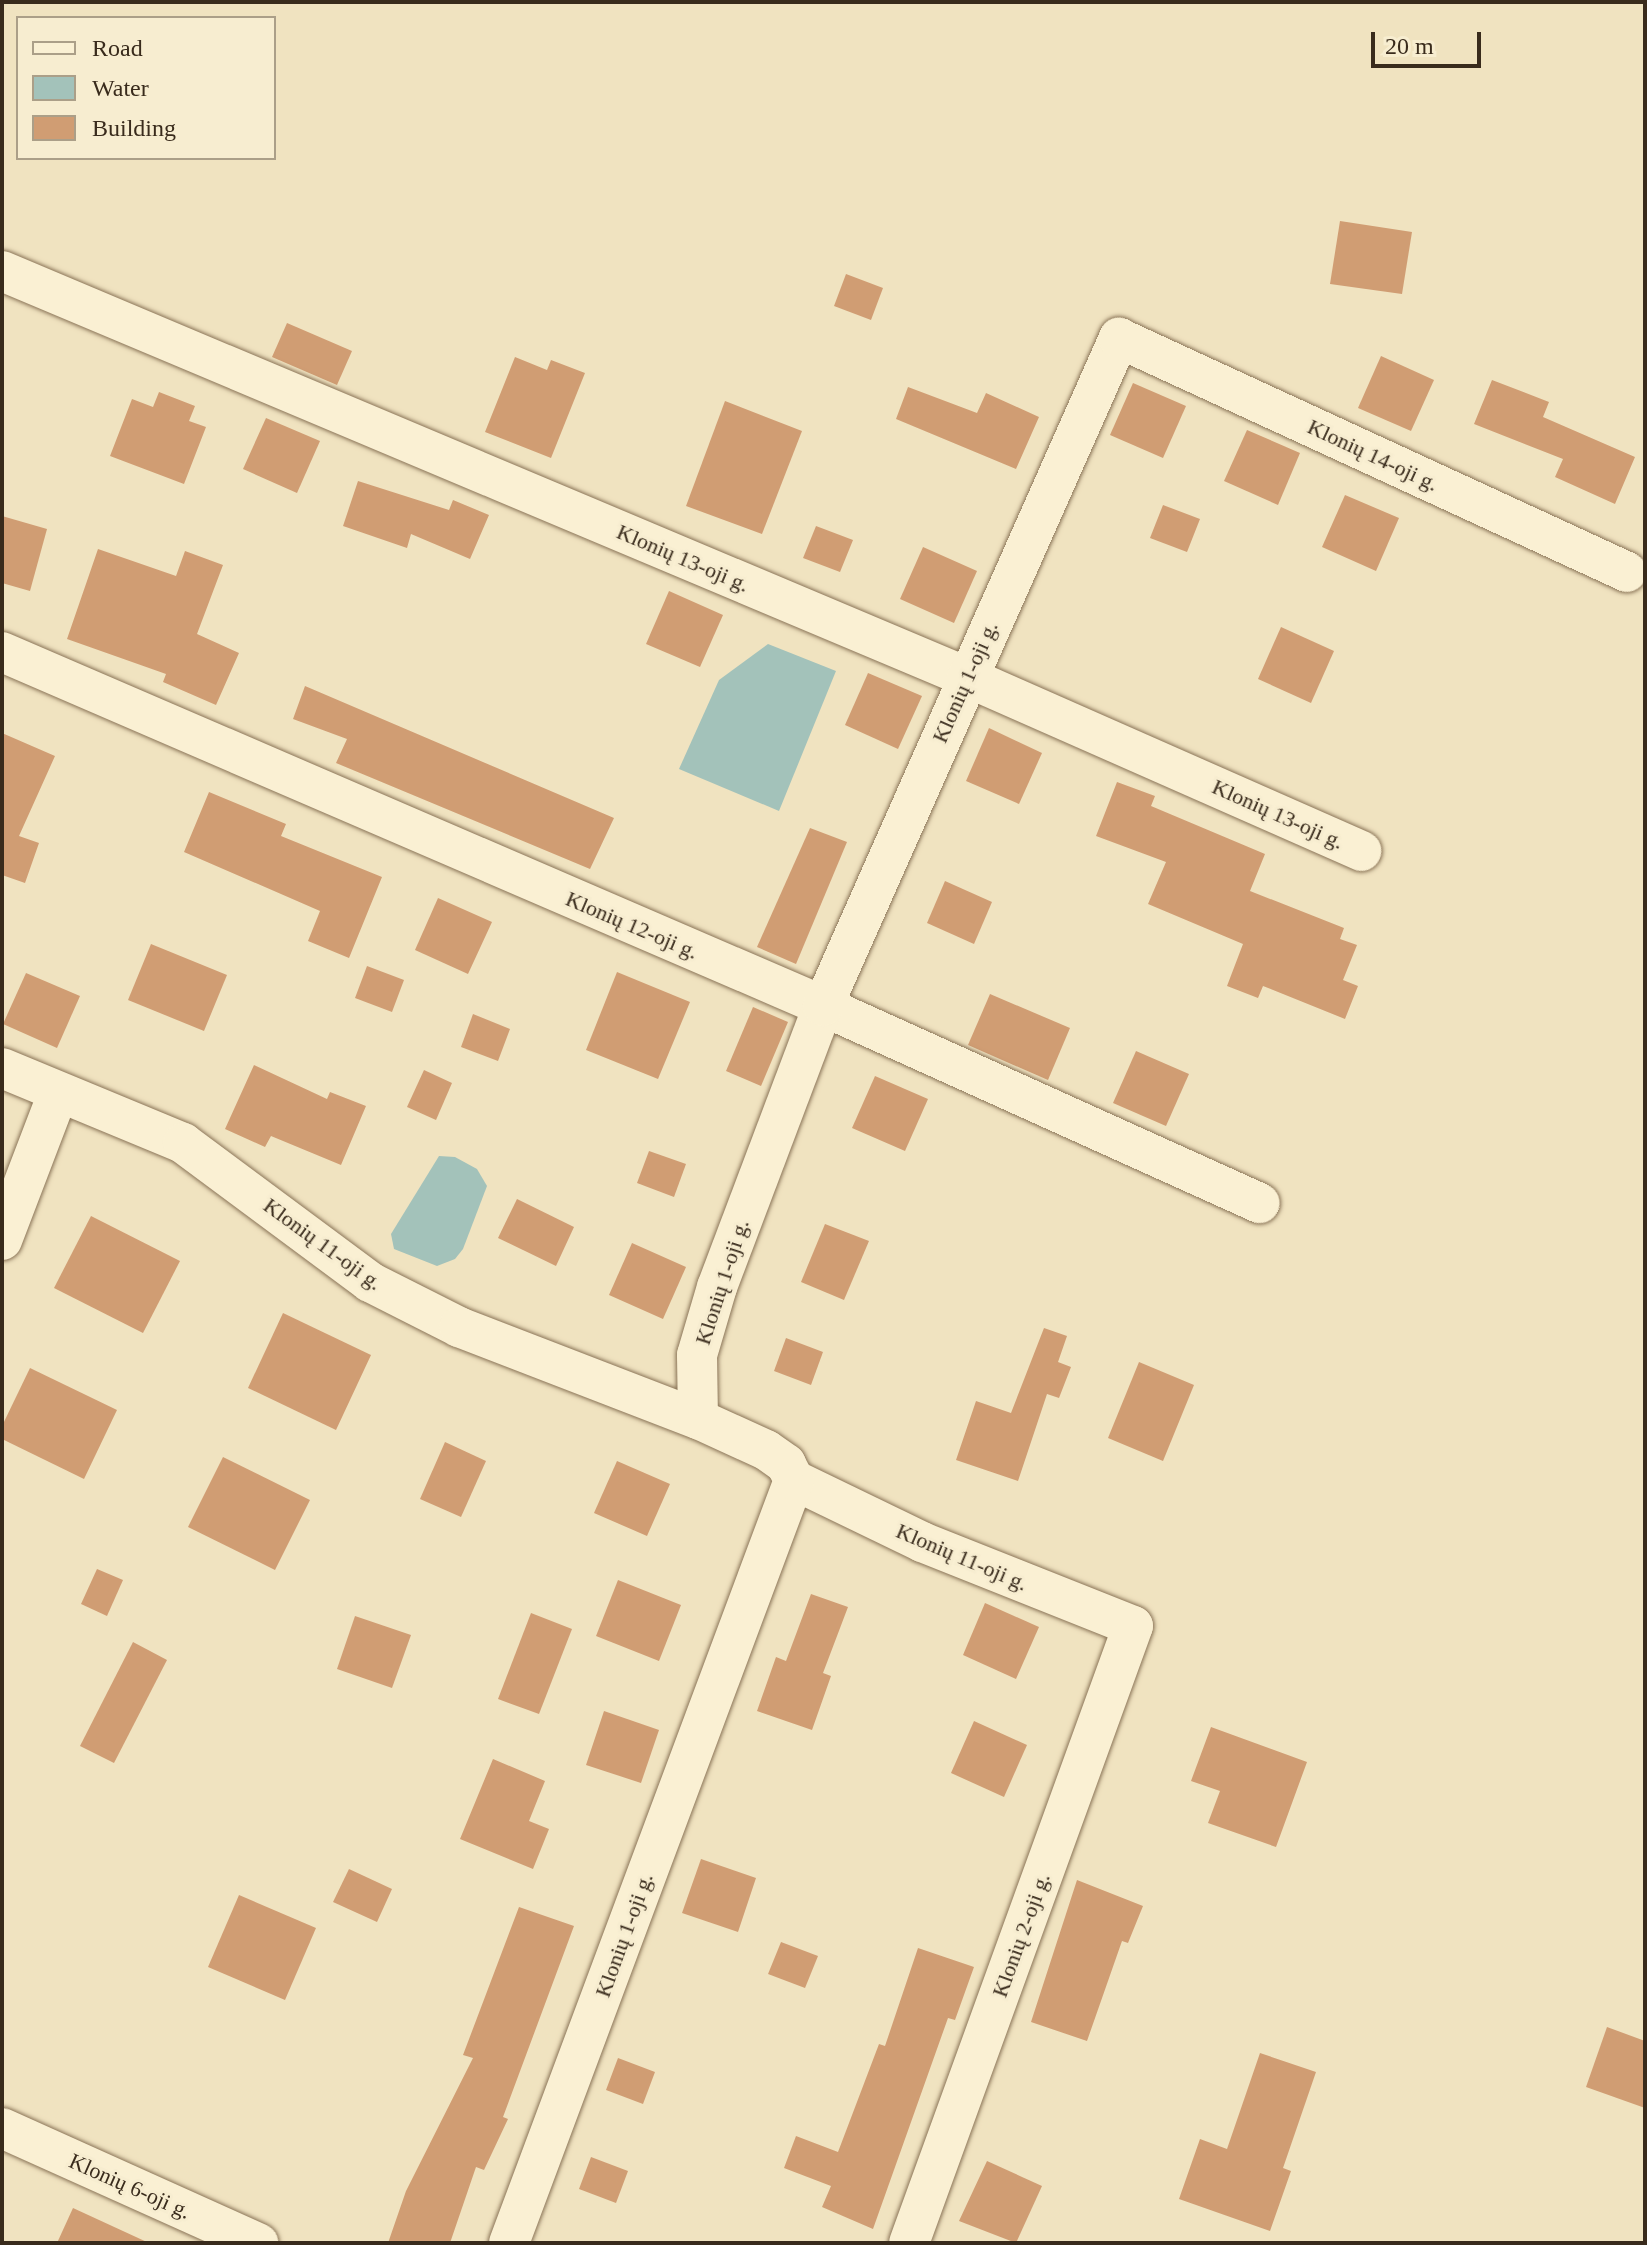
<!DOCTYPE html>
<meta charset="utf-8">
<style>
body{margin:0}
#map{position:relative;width:1647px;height:2245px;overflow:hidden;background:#f0e3c0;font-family:Georgia,serif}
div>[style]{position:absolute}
.water>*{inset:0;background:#a3c2ba}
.building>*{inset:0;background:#d09d73}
.roads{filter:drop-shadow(0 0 2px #8a7457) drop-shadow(0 0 2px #8a7457)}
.minor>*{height:40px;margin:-20px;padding:0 20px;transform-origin:20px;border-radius:20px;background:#faf0d3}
span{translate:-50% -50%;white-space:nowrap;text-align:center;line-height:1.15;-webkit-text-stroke:6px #f7edd0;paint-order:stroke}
.street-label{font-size:22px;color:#392b1c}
.frame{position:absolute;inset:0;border:4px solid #392b1c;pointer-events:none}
.legend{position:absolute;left:16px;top:16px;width:260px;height:144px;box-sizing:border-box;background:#f7edd0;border:2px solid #ab9f88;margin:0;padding:10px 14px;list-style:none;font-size:24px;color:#392b1c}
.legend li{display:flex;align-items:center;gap:16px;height:40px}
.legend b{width:40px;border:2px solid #ab9f88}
.scale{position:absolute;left:1371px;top:32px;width:110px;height:36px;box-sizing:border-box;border:4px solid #392b1c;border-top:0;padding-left:10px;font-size:24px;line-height:28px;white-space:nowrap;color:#392b1c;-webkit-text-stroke:6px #f7edd0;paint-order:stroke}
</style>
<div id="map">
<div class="water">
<div style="clip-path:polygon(768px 644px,836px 671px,779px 811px,679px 769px,719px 680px)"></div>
<div style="clip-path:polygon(439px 1156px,455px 1157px,477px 1169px,487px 1186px,463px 1249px,455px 1259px,437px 1266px,394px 1249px,391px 1234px)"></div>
</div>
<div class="building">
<div style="clip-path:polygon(1340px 221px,1412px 232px,1402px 294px,1330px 284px)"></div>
<div style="clip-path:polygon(846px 274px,883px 288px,871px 320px,834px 306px)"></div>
<div style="clip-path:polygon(287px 323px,352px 351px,337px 385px,272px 357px)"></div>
<div style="clip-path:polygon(1381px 356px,1434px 380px,1411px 431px,1358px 408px)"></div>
<div style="clip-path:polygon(515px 357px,547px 370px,551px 360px,585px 373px,551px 458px,485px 432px)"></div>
<div style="clip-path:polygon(1492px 380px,1549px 402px,1543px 417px,1635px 457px,1615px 504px,1555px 477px,1563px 459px,1474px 424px)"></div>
<div style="clip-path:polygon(1133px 383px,1186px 406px,1163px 458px,1110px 435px)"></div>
<div style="clip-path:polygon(908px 387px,977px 413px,986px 393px,1039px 417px,1016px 469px,896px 419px)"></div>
<div style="clip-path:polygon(159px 392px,195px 406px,189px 421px,206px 427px,184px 484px,110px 456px,132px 399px,153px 407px)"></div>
<div style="clip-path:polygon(725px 401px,802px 431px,762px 534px,686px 506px)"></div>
<div style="clip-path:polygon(266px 418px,320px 441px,297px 493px,243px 469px)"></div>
<div style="clip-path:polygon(1247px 430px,1300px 453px,1278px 505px,1224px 481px)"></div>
<div style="clip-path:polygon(358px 481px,449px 510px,453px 500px,489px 515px,470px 559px,411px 534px,407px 548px,343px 526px)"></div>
<div style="clip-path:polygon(1345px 495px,1399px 518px,1376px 571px,1322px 547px)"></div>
<div style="clip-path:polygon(1163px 505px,1200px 519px,1187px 552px,1150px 538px)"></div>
<div style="clip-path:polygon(2px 516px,47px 529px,30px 591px,2px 583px)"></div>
<div style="clip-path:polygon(816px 526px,853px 540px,840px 572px,803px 558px)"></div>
<div style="clip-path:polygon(923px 547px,977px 571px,954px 623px,900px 599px)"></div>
<div style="clip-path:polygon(98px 549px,176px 576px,185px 551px,223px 565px,197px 634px,239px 653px,216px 705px,163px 682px,166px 674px,67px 639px)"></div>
<div style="clip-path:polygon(669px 591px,723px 615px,700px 667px,646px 644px)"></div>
<div style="clip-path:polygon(1281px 627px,1334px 651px,1311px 703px,1258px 679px)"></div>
<div style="clip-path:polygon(868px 673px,922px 696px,898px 749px,845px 725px)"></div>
<div style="clip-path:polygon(305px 686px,614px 818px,590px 869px,336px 763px,347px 739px,293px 719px)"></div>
<div style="clip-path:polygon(989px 728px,1042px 753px,1019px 804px,966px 781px)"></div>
<div style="clip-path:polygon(2px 733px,55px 756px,19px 836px,39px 843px,25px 883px,2px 875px)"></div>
<div style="clip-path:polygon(1117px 782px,1155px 796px,1151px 806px,1265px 854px,1250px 891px,1344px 928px,1340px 939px,1357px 945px,1343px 980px,1358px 986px,1345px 1019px,1263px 986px,1258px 998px,1227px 986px,1243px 944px,1148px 904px,1166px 862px,1096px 836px)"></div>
<div style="clip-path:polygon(209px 792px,286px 824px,281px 836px,382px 877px,349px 958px,308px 941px,320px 911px,184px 852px)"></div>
<div style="clip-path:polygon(810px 828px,847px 842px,796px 964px,757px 947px)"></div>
<div style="clip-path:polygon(945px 881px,992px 902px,974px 944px,927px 923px)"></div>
<div style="clip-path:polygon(438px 898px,492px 922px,468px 974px,415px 950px)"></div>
<div style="clip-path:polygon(151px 944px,227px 975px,204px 1031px,128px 1000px)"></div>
<div style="clip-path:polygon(367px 966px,404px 980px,392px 1012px,355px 998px)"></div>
<div style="clip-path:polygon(617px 972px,690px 1002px,658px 1079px,586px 1050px)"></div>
<div style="clip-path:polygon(26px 973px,80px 996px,57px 1048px,3px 1024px)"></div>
<div style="clip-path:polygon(990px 994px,1070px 1028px,1048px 1080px,968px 1045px)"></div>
<div style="clip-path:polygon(753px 1007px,788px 1022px,761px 1086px,726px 1071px)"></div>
<div style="clip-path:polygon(473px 1014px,510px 1029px,498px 1061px,461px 1047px)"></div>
<div style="clip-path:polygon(1136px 1051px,1189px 1074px,1166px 1126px,1113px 1103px)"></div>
<div style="clip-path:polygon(254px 1065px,327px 1099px,330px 1092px,366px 1106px,341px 1165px,271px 1136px,265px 1147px,225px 1129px)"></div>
<div style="clip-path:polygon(424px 1070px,452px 1083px,436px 1120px,407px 1107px)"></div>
<div style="clip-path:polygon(875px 1076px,928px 1099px,905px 1151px,852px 1128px)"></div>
<div style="clip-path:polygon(649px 1151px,686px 1164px,674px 1197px,637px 1183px)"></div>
<div style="clip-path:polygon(517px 1199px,574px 1227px,556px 1266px,498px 1238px)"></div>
<div style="clip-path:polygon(91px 1216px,180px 1261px,143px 1333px,54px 1288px)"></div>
<div style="clip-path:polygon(825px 1224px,869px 1241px,844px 1300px,801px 1282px)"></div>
<div style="clip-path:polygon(632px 1243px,686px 1267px,663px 1319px,609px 1295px)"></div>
<div style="clip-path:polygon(283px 1313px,371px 1355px,336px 1430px,248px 1388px)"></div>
<div style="clip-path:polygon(1044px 1328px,1067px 1336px,1058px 1362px,1071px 1367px,1059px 1398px,1047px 1394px,1018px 1481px,956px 1460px,976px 1401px,1011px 1413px)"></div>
<div style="clip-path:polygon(786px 1338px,823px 1352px,811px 1385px,774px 1371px)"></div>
<div style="clip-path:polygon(1139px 1362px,1194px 1385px,1163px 1461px,1108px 1438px)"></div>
<div style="clip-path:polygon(30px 1368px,117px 1410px,84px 1479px,2px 1439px,2px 1426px)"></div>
<div style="clip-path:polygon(445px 1442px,486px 1461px,461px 1517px,420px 1499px)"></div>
<div style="clip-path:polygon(223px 1457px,310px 1500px,275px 1570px,188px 1527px)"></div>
<div style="clip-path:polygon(617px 1461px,670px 1484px,647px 1536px,594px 1513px)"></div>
<div style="clip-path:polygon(97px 1569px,123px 1580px,107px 1616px,81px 1604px)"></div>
<div style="clip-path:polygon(618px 1580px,681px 1605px,659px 1661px,596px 1636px)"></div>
<div style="clip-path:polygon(811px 1594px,848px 1607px,823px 1673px,831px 1676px,812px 1730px,757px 1711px,776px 1657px,786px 1661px)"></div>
<div style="clip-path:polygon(985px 1603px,1039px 1627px,1016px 1679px,963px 1655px)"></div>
<div style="clip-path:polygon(531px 1613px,572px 1629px,539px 1714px,498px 1699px)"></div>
<div style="clip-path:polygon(355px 1616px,411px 1635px,392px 1688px,337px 1669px)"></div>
<div style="clip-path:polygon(133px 1642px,167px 1660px,114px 1763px,80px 1746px)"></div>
<div style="clip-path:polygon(604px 1711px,659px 1730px,641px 1783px,586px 1765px)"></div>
<div style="clip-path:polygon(974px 1721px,1027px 1745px,1004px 1797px,951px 1773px)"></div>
<div style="clip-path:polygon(1211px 1727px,1307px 1762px,1276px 1847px,1208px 1823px,1220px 1791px,1191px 1781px)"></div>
<div style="clip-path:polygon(493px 1759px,545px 1781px,529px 1821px,549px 1829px,533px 1869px,460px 1839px)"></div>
<div style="clip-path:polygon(701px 1859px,756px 1878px,738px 1932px,682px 1913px)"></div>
<div style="clip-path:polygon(349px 1869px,392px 1889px,377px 1922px,333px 1902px)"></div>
<div style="clip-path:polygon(1077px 1880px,1143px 1906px,1128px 1943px,1122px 1941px,1087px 2041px,1031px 2022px)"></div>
<div style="clip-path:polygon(239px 1895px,316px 1928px,285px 2000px,208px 1967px)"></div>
<div style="clip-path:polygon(519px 1907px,574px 1926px,503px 2117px,508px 2119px,484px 2170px,476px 2167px,450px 2243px,388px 2243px,406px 2191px,473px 2058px,463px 2055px)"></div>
<div style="clip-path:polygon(781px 1942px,818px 1956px,805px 1988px,768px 1974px)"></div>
<div style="clip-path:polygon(918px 1948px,974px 1967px,955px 2020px,948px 2018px,873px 2229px,822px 2207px,831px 2186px,784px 2168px,796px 2136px,838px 2152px,879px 2044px,885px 2046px)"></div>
<div style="clip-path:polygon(1607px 2027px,1645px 2041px,1645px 2108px,1586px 2087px)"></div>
<div style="clip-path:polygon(1260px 2053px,1316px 2072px,1283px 2168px,1291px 2171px,1270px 2231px,1179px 2199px,1200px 2139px,1227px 2149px)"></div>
<div style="clip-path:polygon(618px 2058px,655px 2072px,643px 2104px,606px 2090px)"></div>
<div style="clip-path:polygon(591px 2157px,628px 2171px,616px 2203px,579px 2189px)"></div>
<div style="clip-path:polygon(987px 2161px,1042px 2186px,1016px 2243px,959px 2221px)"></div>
<div style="clip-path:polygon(73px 2208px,149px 2243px,57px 2243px)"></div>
</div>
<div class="roads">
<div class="minor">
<div style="left:2px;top:271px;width:1047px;rotate:22.82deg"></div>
<div style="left:967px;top:677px;width:431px;rotate:23.8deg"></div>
<div style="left:2px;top:652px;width:894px;rotate:23.32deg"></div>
<div style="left:823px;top:1006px;width:479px;rotate:24.3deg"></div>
<div style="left:2px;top:1068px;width:196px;rotate:22.5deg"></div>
<div style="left:183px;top:1143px;width:233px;rotate:36.6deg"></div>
<div style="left:370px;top:1282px;width:100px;rotate:26.8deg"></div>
<div style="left:459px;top:1327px;width:256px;rotate:21.1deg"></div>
<div style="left:2px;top:1240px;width:157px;rotate:-69.1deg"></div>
<div style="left:794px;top:1480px;width:142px;rotate:25.8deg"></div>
<div style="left:922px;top:1542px;width:227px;rotate:21.7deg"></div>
<div style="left:1133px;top:1626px;width:656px;rotate:109.95deg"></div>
<div style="left:2px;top:2128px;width:281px;rotate:24.2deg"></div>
<div style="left:509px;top:2243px;width:814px;rotate:-69.52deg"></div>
<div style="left:794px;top:1480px;width:18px;rotate:-117deg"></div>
<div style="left:786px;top:1464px;width:24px;rotate:-145deg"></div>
<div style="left:766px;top:1450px;width:75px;rotate:-155.5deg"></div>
<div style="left:698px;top:1419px;width:64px;rotate:-90.9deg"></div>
<div style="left:697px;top:1355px;width:71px;rotate:-73.6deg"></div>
<div style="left:717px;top:1287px;width:300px;rotate:-69.3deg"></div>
<div style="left:823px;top:1006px;width:731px;rotate:-66.1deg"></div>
<div style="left:1119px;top:338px;width:559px;rotate:24.73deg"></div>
</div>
</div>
<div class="street-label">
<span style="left:1373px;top:455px;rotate:25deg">Klonių 14-oji g.</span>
<span style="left:683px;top:558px;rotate:23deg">Klonių 13-oji g.</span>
<span style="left:965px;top:682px;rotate:-66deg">Klonių 1-oji g.</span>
<span style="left:1278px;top:814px;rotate:24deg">Klonių 13-oji g.</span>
<span style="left:632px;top:925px;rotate:23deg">Klonių 12-oji g.</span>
<span style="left:323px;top:1244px;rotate:36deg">Klonių 11-oji g.</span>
<span style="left:722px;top:1282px;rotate:-72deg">Klonių 1-oji g.</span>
<span style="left:962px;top:1557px;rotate:23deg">Klonių 11-oji g.</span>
<span style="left:624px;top:1935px;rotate:-70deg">Klonių 1-oji g.</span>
<span style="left:1021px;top:1935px;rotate:-70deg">Klonių 2-oji g.</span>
<span style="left:130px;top:2186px;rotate:24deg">Klonių 6-oji g.</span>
</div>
<div class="frame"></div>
<ul class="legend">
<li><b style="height:10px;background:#faf0d3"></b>Road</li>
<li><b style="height:22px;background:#a3c2ba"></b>Water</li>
<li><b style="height:22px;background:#d09d73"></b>Building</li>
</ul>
<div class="scale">20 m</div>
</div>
